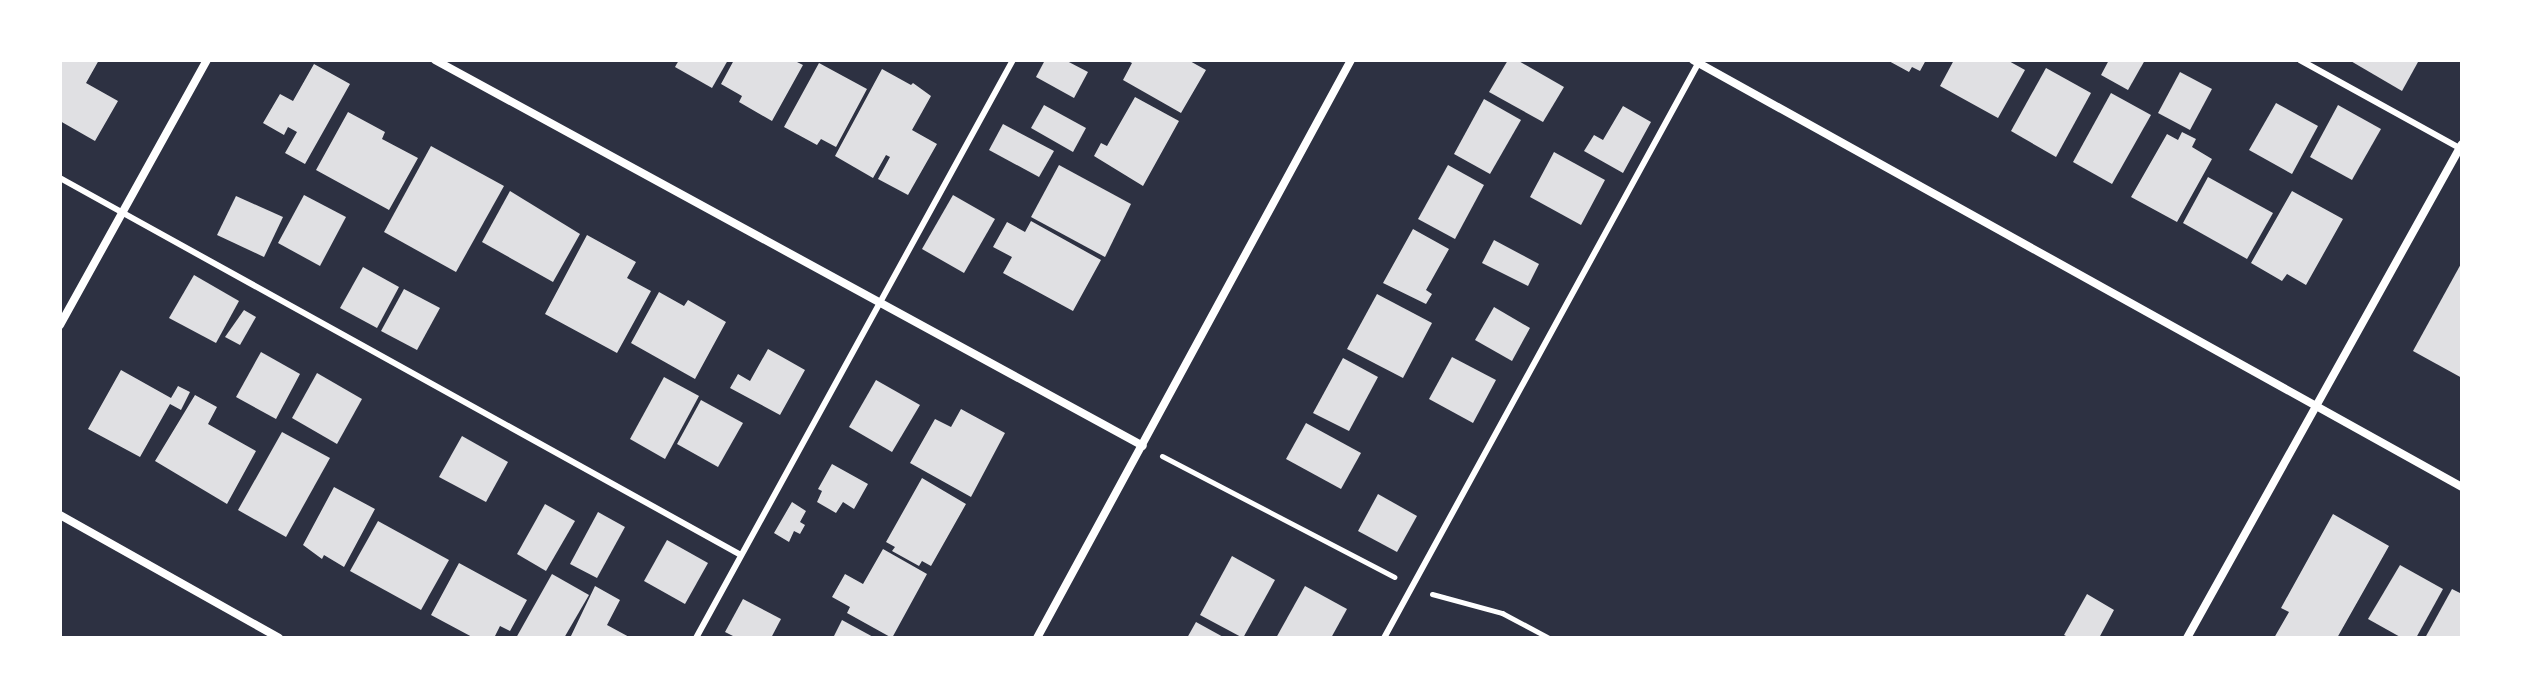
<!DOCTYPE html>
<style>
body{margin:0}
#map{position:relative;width:2522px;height:698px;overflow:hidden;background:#2d3142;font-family:Roboto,sans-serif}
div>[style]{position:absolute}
.building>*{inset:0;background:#e0e0e3}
.path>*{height:5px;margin:-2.5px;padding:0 2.5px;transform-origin:2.5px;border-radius:2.5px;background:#fff}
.service>*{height:6px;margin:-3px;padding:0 3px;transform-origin:3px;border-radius:3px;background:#fff}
.minor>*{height:8px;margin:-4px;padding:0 4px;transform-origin:4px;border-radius:4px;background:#fff}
span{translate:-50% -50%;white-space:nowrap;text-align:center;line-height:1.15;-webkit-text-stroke:8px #fff;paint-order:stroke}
.frame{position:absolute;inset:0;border:62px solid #fff;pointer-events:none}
</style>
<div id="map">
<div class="building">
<div style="clip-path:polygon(60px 60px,99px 60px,86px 83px,118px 101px,95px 141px,60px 121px)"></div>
<div style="clip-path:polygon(679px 60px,728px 60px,712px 88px,675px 67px)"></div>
<div style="clip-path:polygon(734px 60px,793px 60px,803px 65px,772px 121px,739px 102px,742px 96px,721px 84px)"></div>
<div style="clip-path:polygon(1045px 60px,1065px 60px,1088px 72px,1074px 98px,1036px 77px)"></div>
<div style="clip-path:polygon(1126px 60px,1188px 60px,1206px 70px,1181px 113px,1123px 80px,1132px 63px)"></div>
<div style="clip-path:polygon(1508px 60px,1517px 60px,1564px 87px,1543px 122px,1489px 92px)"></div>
<div style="clip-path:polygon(1887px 60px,1926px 60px,1920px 71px,1912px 67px,1909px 72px)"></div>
<div style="clip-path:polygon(1954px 60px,2007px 60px,2025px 70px,1998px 118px,1940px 86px)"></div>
<div style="clip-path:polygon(2109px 60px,2145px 60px,2128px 90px,2101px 75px)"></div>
<div style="clip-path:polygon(2349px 60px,2414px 60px,2418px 62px,2402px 91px)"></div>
<div style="clip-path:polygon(819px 63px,867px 89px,836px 147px,821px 139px,817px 145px,784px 127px)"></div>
<div style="clip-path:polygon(314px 64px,350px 84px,305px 164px,285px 153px,297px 132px,288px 127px,284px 135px,263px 123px,280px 94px,293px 101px)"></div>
<div style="clip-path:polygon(2046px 68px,2091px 93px,2056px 157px,2011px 131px)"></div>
<div style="clip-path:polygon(882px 69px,911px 85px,913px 83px,931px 96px,912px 130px,937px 144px,908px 195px,878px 179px,890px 157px,886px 155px,873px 178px,835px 156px)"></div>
<div style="clip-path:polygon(2180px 72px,2212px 89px,2190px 130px,2158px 113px)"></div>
<div style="clip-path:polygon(2111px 93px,2151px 115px,2112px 184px,2073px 162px)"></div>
<div style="clip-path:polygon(1135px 97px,1179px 121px,1143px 186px,1094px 156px,1101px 143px,1107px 146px)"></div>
<div style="clip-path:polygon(1484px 99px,1521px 120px,1490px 174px,1454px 154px)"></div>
<div style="clip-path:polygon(2276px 103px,2318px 126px,2292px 174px,2249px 150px)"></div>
<div style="clip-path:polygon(1044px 105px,1086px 128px,1073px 152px,1031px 128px)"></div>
<div style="clip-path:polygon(2338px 105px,2381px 129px,2352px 180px,2310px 157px)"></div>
<div style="clip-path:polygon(1623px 106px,1651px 122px,1623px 173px,1584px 151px,1594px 135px,1603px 140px)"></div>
<div style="clip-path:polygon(348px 112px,385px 132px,382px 139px,418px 158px,389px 210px,316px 170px)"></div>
<div style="clip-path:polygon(1003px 124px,1054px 151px,1039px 177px,989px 150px)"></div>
<div style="clip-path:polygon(2182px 132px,2196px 139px,2192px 147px,2212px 159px,2177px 222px,2131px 197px,2167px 134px,2178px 140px)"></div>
<div style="clip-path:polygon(431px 146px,504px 186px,456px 272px,384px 232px)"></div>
<div style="clip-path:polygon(1554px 152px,1605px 180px,1581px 225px,1530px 197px)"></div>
<div style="clip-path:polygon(1059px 165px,1131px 204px,1105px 257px,1031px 217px)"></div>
<div style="clip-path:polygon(1448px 165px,1484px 185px,1455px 239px,1418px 219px)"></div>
<div style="clip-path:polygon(2208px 177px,2273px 213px,2247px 259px,2183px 223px)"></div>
<div style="clip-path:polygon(510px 191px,580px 234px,553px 282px,482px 242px)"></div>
<div style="clip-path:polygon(2292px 191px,2343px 219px,2306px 285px,2287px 274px,2282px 281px,2251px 263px)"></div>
<div style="clip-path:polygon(304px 195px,346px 217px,320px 266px,278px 243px)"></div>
<div style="clip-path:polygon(953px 195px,995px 219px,964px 273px,922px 249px)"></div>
<div style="clip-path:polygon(236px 196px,283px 217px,264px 257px,217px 235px)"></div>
<div style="clip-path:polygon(1031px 221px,1101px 260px,1073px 311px,1003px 273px,1012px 257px,993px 247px,1007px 222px,1025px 232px)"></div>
<div style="clip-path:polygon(1413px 229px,1449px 249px,1426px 290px,1432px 294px,1426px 304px,1383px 283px)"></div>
<div style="clip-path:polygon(587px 235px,636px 262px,627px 278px,651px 291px,617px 353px,545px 314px)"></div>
<div style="clip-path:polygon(1494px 240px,1539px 264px,1528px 286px,1482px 263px)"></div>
<div style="clip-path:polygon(2462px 262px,2462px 378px,2413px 351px)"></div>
<div style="clip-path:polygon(363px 267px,399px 287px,377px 328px,340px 308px)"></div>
<div style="clip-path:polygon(194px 275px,239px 301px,216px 343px,169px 318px)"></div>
<div style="clip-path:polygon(404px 289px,440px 308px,417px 350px,381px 331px)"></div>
<div style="clip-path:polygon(659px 292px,684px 306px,688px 300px,726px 322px,695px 379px,631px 343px)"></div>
<div style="clip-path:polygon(1377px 294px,1432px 323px,1403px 378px,1347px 349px)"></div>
<div style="clip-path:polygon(1494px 307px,1530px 328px,1512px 361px,1475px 340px)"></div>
<div style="clip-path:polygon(244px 310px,256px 317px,240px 345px,225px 337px)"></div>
<div style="clip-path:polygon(768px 349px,805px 370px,780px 415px,730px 388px,738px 374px,750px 381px)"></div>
<div style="clip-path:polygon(261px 352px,300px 374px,276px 419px,236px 397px)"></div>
<div style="clip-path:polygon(1452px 357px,1496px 380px,1473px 423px,1429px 399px)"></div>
<div style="clip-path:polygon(1343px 358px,1378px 377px,1349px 431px,1313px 413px)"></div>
<div style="clip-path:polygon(121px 370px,171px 398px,178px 386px,190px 392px,181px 410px,170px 404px,140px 457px,88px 429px)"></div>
<div style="clip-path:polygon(317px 373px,362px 399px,337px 444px,292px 418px)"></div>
<div style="clip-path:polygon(664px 377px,699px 396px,665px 459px,630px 439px)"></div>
<div style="clip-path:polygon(876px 380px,920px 405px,892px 452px,849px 427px)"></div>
<div style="clip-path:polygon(195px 395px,217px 407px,208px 424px,256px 451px,227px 504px,155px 461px)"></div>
<div style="clip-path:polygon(701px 400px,743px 423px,718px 467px,677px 444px)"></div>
<div style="clip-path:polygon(961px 409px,1005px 433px,971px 497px,910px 463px,935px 419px,951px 427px)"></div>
<div style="clip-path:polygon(1306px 423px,1361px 453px,1341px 489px,1286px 459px)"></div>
<div style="clip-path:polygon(282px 432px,330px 458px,286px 537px,238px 510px)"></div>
<div style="clip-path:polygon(462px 436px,508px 462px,486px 502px,439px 477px)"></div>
<div style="clip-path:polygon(832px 464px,868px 484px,854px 509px,843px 502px,836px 513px,817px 502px,822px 491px,818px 489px)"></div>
<div style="clip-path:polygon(922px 478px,966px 504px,931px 566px,922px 561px,919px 566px,892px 551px,895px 547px,886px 542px)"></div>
<div style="clip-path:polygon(334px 487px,375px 509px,344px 567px,324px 555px,322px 559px,303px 545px)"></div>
<div style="clip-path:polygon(1378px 494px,1417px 516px,1397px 552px,1358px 531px)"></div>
<div style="clip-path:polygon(792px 502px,806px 511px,800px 522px,805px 525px,800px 534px,794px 531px,789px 542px,774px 533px)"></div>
<div style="clip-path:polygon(545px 504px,575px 521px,546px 571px,517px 554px)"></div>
<div style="clip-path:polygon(598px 512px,625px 527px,597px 578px,570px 564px)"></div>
<div style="clip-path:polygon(2333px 514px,2389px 546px,2337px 638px,2274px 638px,2289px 612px,2281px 608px)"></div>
<div style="clip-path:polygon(378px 521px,449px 560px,421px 610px,350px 571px)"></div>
<div style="clip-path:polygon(667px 540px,708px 563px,685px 604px,644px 581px)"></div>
<div style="clip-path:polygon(883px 549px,927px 574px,892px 638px,847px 613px,850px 607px,832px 597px,845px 574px,863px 584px)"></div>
<div style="clip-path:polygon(1232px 556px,1275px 580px,1243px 638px,1200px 615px)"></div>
<div style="clip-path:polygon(459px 563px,527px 600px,510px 631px,500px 626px,494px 638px,474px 638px,431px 615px)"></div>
<div style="clip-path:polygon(2400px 565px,2443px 589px,2416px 638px,2402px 638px,2368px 619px)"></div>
<div style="clip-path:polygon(552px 574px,589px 595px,564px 638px,516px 638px)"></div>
<div style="clip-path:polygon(595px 586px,620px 600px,607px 625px,631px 638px,570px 638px)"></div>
<div style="clip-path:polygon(1305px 586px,1347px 609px,1331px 638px,1276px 638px)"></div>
<div style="clip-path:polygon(2452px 589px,2462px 594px,2462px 638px,2425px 638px)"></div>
<div style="clip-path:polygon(2087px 594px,2114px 610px,2099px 638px,2070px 638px,2064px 635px)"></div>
<div style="clip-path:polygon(743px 599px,781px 619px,771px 638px,737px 638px,725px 632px)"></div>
<div style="clip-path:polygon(842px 620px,875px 638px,833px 638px)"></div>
<div style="clip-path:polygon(1196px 622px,1225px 638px,1187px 638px)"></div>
</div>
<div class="path">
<div style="left:1162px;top:456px;width:262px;rotate:27.5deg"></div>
<div style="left:1432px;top:594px;width:73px;rotate:15.2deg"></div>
<div style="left:1502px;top:613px;width:53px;rotate:28deg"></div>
</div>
<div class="service">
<div style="left:2300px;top:60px;width:184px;rotate:28.9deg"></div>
<div style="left:60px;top:178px;width:778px;rotate:28.97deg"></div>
<div style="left:696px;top:638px;width:659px;rotate:-61.26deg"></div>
<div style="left:1384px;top:638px;width:657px;rotate:-61.33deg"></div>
</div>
<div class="minor">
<div style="left:435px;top:60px;width:806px;rotate:28.6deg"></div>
<div style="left:1693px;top:60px;width:880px;rotate:29.04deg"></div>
<div style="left:60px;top:325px;width:303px;rotate:-61deg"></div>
<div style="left:60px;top:515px;width:251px;rotate:29.3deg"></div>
<div style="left:1037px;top:638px;width:658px;rotate:-61.49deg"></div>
<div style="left:2187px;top:638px;width:565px;rotate:-60.9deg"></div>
</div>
<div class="frame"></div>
</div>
